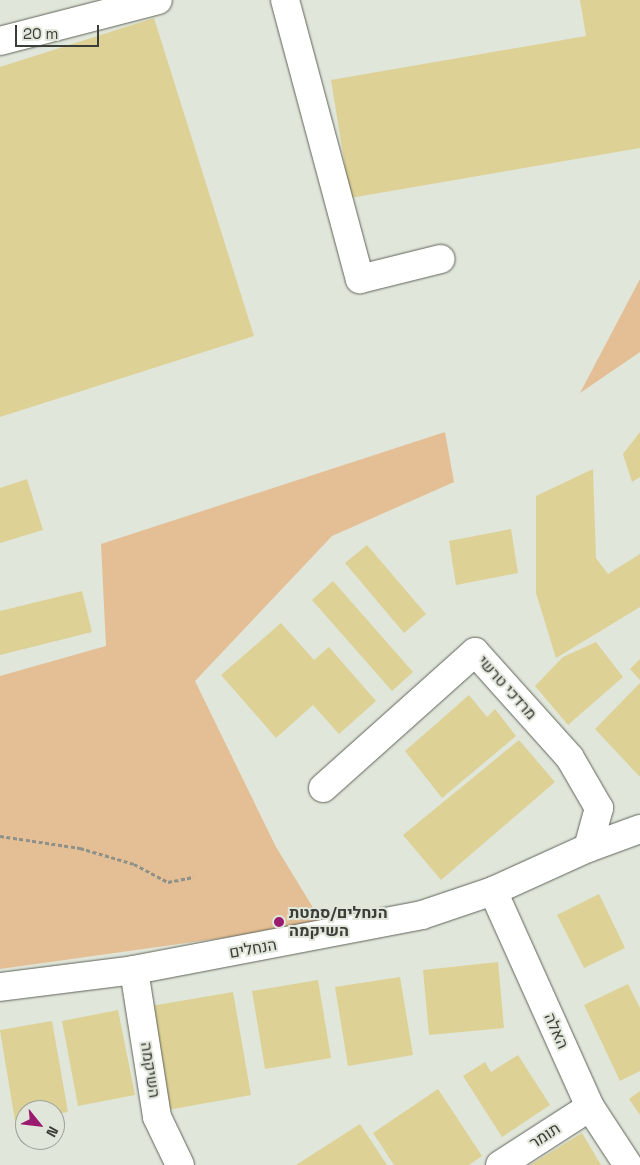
<!DOCTYPE html>
<meta charset="utf-8">
<style>
body{margin:0}
#map{position:relative;width:640px;height:1165px;overflow:hidden;background:#e0e6da;font-family:"Space Grotesk",Heebo,sans-serif}
div>[style]{position:absolute}
.green>*{inset:0;background:#e4be94}
.building>*{inset:0;background:#ddd196}
.path>*{height:3px;margin-top:-1.5px;transform-origin:0;background:repeating-linear-gradient(90deg,#8d9189 0 4px,transparent 0 6.5px)}
.roads{filter:drop-shadow(0 0 1px #5f6359) drop-shadow(0 0 1px #5f6359)}
.minor>*{height:28px;margin:-14px;padding:0 14px;transform-origin:14px;border-radius:14px;background:#fff}
.dots>*{width:14px;height:14px;translate:-50% -50%;box-sizing:border-box;border:2px solid #e0e6da;border-radius:50%}
span{translate:-50% -50%;white-space:nowrap;text-align:center;line-height:1.15;-webkit-text-stroke:4px #e0e6da;paint-order:stroke}
.street-label{font-size:16px;color:#3b3d39}
.poi-label{font-size:16px;color:#3b3d39;font-weight:700}
.left{translate:0 -50%;text-align:left}
.north{position:absolute;left:15px;top:1100px;width:50px;height:50px;box-sizing:border-box;background:#e0e6da;border:1px solid #9ea29a;border-radius:50%;rotate:119deg;font-size:14px;font-weight:700;line-height:20px;text-align:center;color:#3b3d39}
.north::after{content:'';display:block;margin:auto;width:18px;height:22px;background:#9a1a70;clip-path:polygon(50% 0,100% 100%,50% 72%,0 100%)}
.scale{position:absolute;left:15px;top:25px;width:84px;height:22px;box-sizing:border-box;border:2px solid #3b3d39;border-top:0;padding-left:6px;font-size:15px;line-height:18px;white-space:nowrap;color:#3b3d39;-webkit-text-stroke:4px #e0e6da;paint-order:stroke}
</style>
<div id="map">
<div class="green">
<div style="clip-path:polygon(640px 279px,640px 352px,580px 393px)"></div>
<div style="clip-path:polygon(445px 432px,454px 482px,332px 536px,195px 681px,276px 847px,323px 924px,0 969px,0 676px,106px 646px,101px 544px)"></div>
</div>
<div class="building">
<div style="clip-path:polygon(580px 0,640px 0,640px 148px,350px 198px,331px 80px,586px 36px)"></div>
<div style="clip-path:polygon(154px 18px,254px 336px,0 417px,0 67px)"></div>
<div style="clip-path:polygon(640px 432px,640px 477px,632px 482px,623px 454px)"></div>
<div style="clip-path:polygon(593px 469px,596px 558px,608px 574px,640px 554px,640px 607px,556px 658px,536px 593px,536px 496px)"></div>
<div style="clip-path:polygon(27px 479px,43px 530px,0 543px,0 488px)"></div>
<div style="clip-path:polygon(511px 529px,518px 573px,456px 585px,449px 541px)"></div>
<div style="clip-path:polygon(367px 545px,426px 614px,404px 633px,345px 563px)"></div>
<div style="clip-path:polygon(333px 581px,413px 672px,392px 691px,312px 600px)"></div>
<div style="clip-path:polygon(82px 591px,92px 632px,0 655px,0 611px)"></div>
<div style="clip-path:polygon(281px 623px,314px 660px,329px 647px,376px 701px,339px 734px,313px 705px,276px 738px,221px 675px)"></div>
<div style="clip-path:polygon(596px 642px,623px 677px,568px 725px,535px 686px,563px 657px)"></div>
<div style="clip-path:polygon(640px 659px,640px 680px,630px 669px)"></div>
<div style="clip-path:polygon(640px 683px,640px 777px,595px 729px)"></div>
<div style="clip-path:polygon(469px 695px,487px 717px,495px 709px,516px 736px,442px 798px,405px 751px)"></div>
<div style="clip-path:polygon(519px 740px,555px 782px,441px 880px,403px 835px)"></div>
<div style="clip-path:polygon(599px 894px,625px 948px,584px 968px,557px 915px)"></div>
<div style="clip-path:polygon(498px 962px,504px 1028px,429px 1035px,423px 970px)"></div>
<div style="clip-path:polygon(400px 977px,413px 1055px,348px 1066px,335px 987px)"></div>
<div style="clip-path:polygon(318px 980px,331px 1058px,265px 1069px,252px 991px)"></div>
<div style="clip-path:polygon(628px 984px,640px 1008px,640px 1071px,620px 1081px,584px 1005px)"></div>
<div style="clip-path:polygon(233px 992px,251px 1095px,162px 1111px,145px 1007px)"></div>
<div style="clip-path:polygon(118px 1010px,135px 1095px,78px 1106px,62px 1021px)"></div>
<div style="clip-path:polygon(52px 1021px,68px 1112px,55px 1114px,55px 1110px,25px 1110px,25px 1119px,15px 1121px,0 1030px)"></div>
<div style="clip-path:polygon(518px 1055px,550px 1105px,502px 1137px,463px 1076px,485px 1062px,491px 1072px)"></div>
<div style="clip-path:polygon(438px 1089px,482px 1156px,469px 1165px,394px 1165px,373px 1133px)"></div>
<div style="clip-path:polygon(640px 1091px,640px 1115px,629px 1099px)"></div>
<div style="clip-path:polygon(360px 1124px,387px 1165px,296px 1165px)"></div>
<div style="clip-path:polygon(582px 1133px,601px 1165px,530px 1165px)"></div>
</div>
<div class="path">
<div style="left:0;top:836px;width:81px;rotate:8.5deg"></div>
<div style="left:80px;top:848px;width:56px;rotate:16.5deg"></div>
<div style="left:134px;top:864px;width:38px;rotate:28deg"></div>
<div style="left:168px;top:882px;width:26px;rotate:-11deg"></div>
</div>
<div class="roads">
<div class="minor">
<div style="left:285px;top:0;width:289px;rotate:75deg"></div>
<div style="left:360px;top:279px;width:83px;rotate:-13.9deg"></div>
<div style="left:0;top:41px;width:163px;rotate:-14.5deg"></div>
<div style="left:323px;top:788px;width:204px;rotate:-41.8deg"></div>
<div style="left:475px;top:652px;width:142px;rotate:48.1deg"></div>
<div style="left:570px;top:758px;width:58px;rotate:59.9deg"></div>
<div style="left:599px;top:808px;width:41px;rotate:105.4deg"></div>
<div style="left:493px;top:891px;width:237px;rotate:65.8deg"></div>
<div style="left:590px;top:1107px;width:69px;rotate:56.8deg"></div>
<div style="left:134px;top:970px;width:149px;rotate:81.1deg"></div>
<div style="left:157px;top:1117px;width:53px;rotate:64.4deg"></div>
<div style="left:0;top:987px;width:135px;rotate:-7.2deg"></div>
<div style="left:134px;top:970px;width:293px;rotate:-10.8deg"></div>
<div style="left:422px;top:915px;width:75px;rotate:-18.7deg"></div>
<div style="left:493px;top:891px;width:104px;rotate:-24.4deg"></div>
<div style="left:588px;top:848px;width:55px;rotate:-20.1deg"></div>
<div style="left:500px;top:1165px;width:107px;rotate:-32.8deg"></div>
</div>
</div>
<div class="dots">
<div style="left:279px;top:922px;background:#9a1a70"></div>
</div>
<div class="street-label">
<span style="left:507px;top:688px;rotate:48deg">מרדכי טרשי</span>
<span style="left:253px;top:949px;rotate:-10deg">הנחלים</span>
<span style="left:556px;top:1031px;rotate:66deg">האלה</span>
<span style="left:150px;top:1070px;rotate:81deg">השיקמה</span>
<span style="left:545px;top:1136px;rotate:-33deg">תומר</span>
</div>
<div class="poi-label">
<span class="left" style="left:289px;top:922px">הנחלים/סמטת<br>השיקמה</span>
</div>
<div class="north">N</div>
<div class="scale">20 m</div>
</div>
